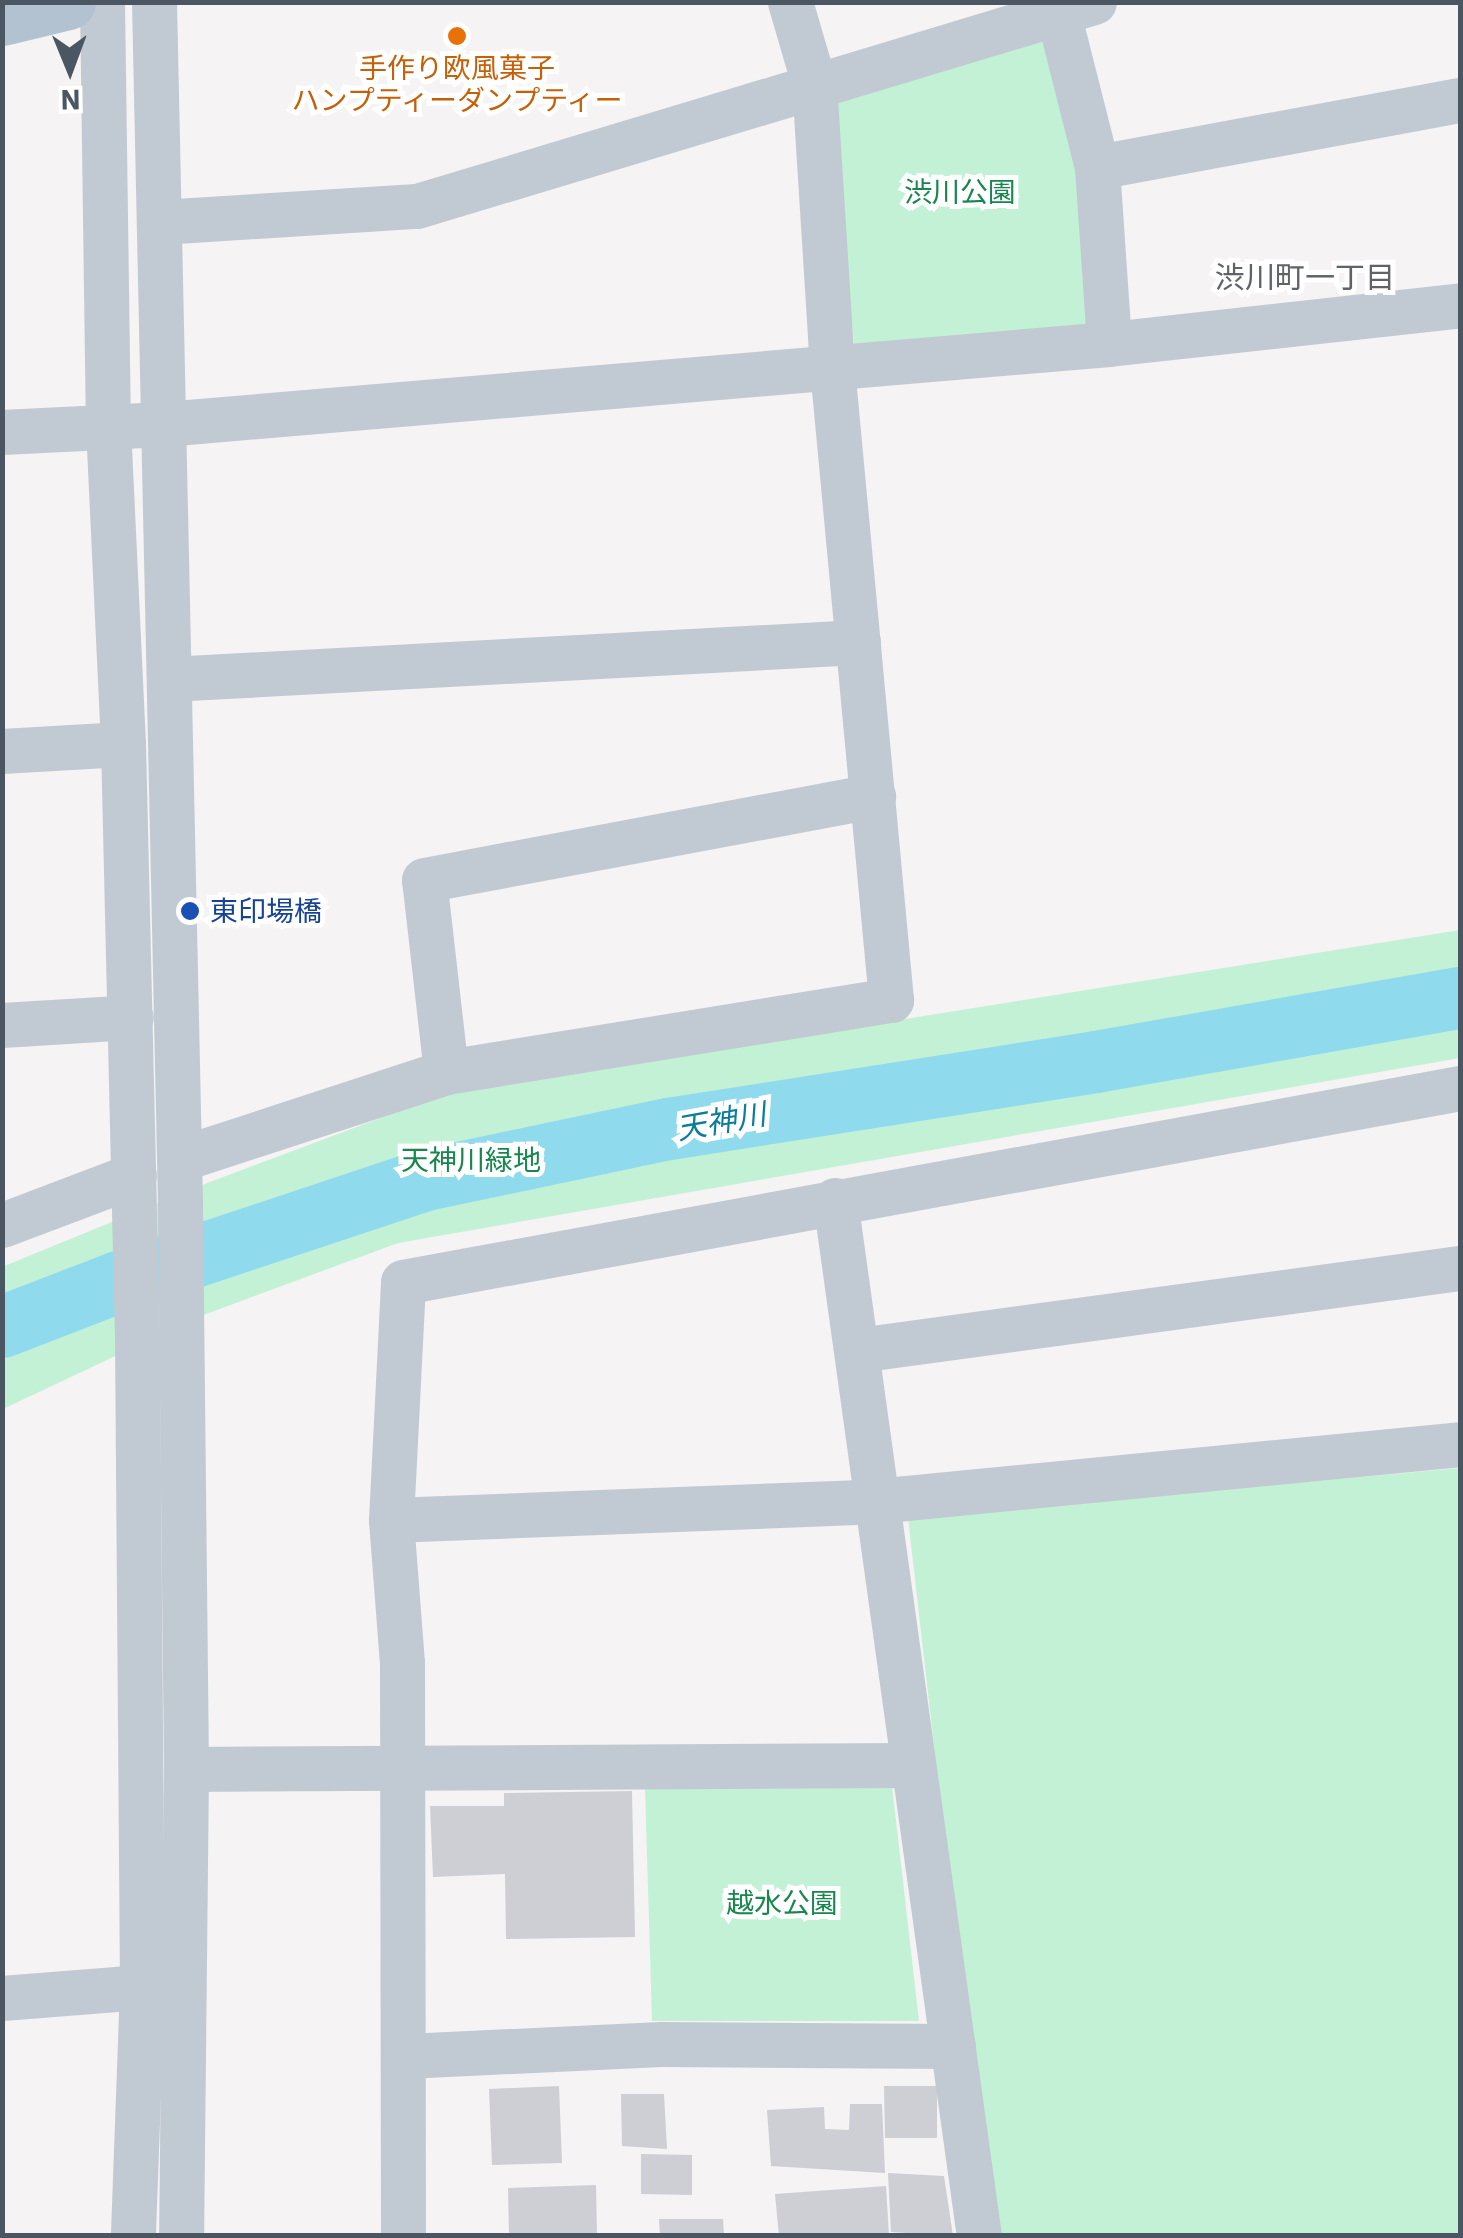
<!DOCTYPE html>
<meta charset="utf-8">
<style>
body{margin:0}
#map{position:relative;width:1463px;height:2238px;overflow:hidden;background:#f5f3f3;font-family:"IBM Plex Sans","Noto Sans JP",sans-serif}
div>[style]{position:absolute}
.green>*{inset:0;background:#c3f1d5}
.river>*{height:62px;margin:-31px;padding:0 31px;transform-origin:31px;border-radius:31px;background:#90daee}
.building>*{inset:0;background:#cdcfd5}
.minor>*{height:45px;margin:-22.5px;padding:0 22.5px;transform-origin:22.5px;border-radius:22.5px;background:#c1cad2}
.major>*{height:55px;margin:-27.5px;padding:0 27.5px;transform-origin:27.5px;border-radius:27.5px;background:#b3c2d1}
.dots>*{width:28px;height:28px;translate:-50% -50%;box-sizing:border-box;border:5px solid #fff;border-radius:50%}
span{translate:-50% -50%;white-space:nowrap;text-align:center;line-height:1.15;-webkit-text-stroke:10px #fff;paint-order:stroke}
.food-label{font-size:28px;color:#c56008}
.park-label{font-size:28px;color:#17864f}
.transit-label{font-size:28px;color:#164399}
.left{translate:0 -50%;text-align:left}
.neighbourhood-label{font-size:30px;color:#5f6368}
.water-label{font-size:30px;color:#0c7c9b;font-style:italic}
.frame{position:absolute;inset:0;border:5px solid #4a5661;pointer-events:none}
.north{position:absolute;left:20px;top:20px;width:100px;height:100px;-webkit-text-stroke:8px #fff;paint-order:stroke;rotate:179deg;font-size:28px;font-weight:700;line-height:40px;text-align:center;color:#4a5661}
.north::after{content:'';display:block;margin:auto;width:35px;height:45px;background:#4a5661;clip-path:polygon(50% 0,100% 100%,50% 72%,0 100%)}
</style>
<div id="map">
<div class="green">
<div style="clip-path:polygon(1048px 37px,1081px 168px,1088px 330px,855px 352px,828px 95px)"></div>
<div style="clip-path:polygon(1460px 930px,1460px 1058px,398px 1243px,198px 1317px,3px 1409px,2px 1267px,202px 1185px,450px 1092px)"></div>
<div style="clip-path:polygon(1460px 1468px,1460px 2235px,990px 2235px,908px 1518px)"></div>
<div style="clip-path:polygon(892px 1786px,919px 2021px,652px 2021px,645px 1788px)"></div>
</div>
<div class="river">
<div style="left:2px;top:1327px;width:122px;rotate:-21.1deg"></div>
<div style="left:116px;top:1283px;width:327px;rotate:-18.4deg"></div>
<div style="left:426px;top:1180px;width:248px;rotate:-11.9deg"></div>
<div style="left:669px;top:1129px;width:432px;rotate:-8.9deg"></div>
<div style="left:1096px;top:1062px;width:370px;rotate:-10deg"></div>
</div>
<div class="building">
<div style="clip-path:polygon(632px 1791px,635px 1937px,506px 1939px,505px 1874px,433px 1877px,430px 1806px,504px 1806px,504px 1793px)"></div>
<div style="clip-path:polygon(559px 2086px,562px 2163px,492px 2165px,489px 2089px)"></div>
<div style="clip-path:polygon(884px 2086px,937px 2086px,937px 2138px,885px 2138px)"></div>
<div style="clip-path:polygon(621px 2094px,664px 2094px,667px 2149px,622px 2146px)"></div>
<div style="clip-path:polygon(850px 2104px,882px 2104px,885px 2173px,771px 2166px,767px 2110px,824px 2107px,825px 2129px,849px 2130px)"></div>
<div style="clip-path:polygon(641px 2154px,692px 2155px,692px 2195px,641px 2194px)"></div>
<div style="clip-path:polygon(888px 2173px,944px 2176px,953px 2236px,891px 2232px)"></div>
<div style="clip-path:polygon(596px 2185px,597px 2236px,509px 2236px,508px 2188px)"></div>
<div style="clip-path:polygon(886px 2186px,889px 2236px,779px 2236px,775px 2194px)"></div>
<div style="clip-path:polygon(659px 2219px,723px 2219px,724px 2236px,660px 2236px)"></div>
</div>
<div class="minor">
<div style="left:102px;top:2px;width:424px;rotate:89.2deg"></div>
<div style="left:108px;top:426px;width:318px;rotate:87.3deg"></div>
<div style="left:123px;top:744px;width:592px;rotate:88.65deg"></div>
<div style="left:137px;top:1336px;width:651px;rotate:89.56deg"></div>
<div style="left:142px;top:1987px;width:249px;rotate:92.1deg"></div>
<div style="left:154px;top:2px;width:1203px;rotate:88.76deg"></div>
<div style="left:180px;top:1205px;width:564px;rotate:89.39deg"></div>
<div style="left:186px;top:1769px;width:467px;rotate:90.6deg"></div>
<div style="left:1058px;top:13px;width:159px;rotate:75.8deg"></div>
<div style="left:1097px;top:167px;width:177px;rotate:86.1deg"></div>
<div style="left:1097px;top:167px;width:369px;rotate:-10.5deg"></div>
<div style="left:160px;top:222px;width:257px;rotate:-3.6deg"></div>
<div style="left:417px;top:206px;width:707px;rotate:-16.77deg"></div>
<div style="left:2px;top:432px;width:162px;rotate:-2.8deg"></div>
<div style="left:164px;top:424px;width:948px;rotate:-4.84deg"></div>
<div style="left:1109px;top:344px;width:353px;rotate:-6.3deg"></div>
<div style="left:169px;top:679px;width:690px;rotate:-3.07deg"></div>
<div style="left:2px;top:751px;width:121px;rotate:-3.3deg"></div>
<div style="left:2px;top:1025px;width:129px;rotate:-3.5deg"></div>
<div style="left:446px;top:1072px;width:193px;rotate:-96.5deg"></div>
<div style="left:424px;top:880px;width:457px;rotate:-10.6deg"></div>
<div style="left:180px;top:1159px;width:280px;rotate:-18.1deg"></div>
<div style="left:446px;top:1072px;width:451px;rotate:-9.2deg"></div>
<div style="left:891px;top:1000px;width:635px;rotate:-95.33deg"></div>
<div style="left:832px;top:368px;width:285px;rotate:-93.6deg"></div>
<div style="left:814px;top:84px;width:85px;rotate:-106.3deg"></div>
<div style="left:835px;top:1200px;width:1046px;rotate:82.09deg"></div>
<div style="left:2px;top:1225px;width:141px;rotate:-20.7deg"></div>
<div style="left:858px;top:1350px;width:608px;rotate:-7.76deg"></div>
<div style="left:391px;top:1520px;width:485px;rotate:-2.2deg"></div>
<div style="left:876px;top:1501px;width:587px;rotate:-5.57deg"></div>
<div style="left:186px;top:1769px;width:727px;rotate:-0.32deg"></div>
<div style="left:2px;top:1998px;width:140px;rotate:-4.5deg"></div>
<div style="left:405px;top:2056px;width:256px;rotate:-2.7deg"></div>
<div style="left:661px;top:2044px;width:292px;rotate:0.4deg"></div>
<div style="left:403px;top:2236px;width:573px;rotate:-90.1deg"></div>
<div style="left:402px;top:1663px;width:143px;rotate:-94.4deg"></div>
<div style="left:391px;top:1520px;width:238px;rotate:-87.1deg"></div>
<div style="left:403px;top:1282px;width:1075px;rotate:-10.4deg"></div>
</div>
<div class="major">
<div style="left:2px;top:18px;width:68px;rotate:-13.6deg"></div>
</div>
<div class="dots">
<div style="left:457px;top:36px;background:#e8710a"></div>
<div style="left:190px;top:911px;background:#1a4fb4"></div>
</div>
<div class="food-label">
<span style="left:457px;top:84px">手作り欧風菓子<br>ハンプティーダンプティー</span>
</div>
<div class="park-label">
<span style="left:960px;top:192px">渋川公園</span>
<span style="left:471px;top:1160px">天神川緑地</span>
<span style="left:782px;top:1903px">越水公園</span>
</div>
<div class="transit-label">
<span class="left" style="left:210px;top:911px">東印場橋</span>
</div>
<div class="neighbourhood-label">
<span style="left:1305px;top:277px">渋川町一丁目</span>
</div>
<div class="water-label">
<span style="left:721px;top:1121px;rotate:-10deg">天神川</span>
</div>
<div class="frame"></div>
<div class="north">N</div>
</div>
